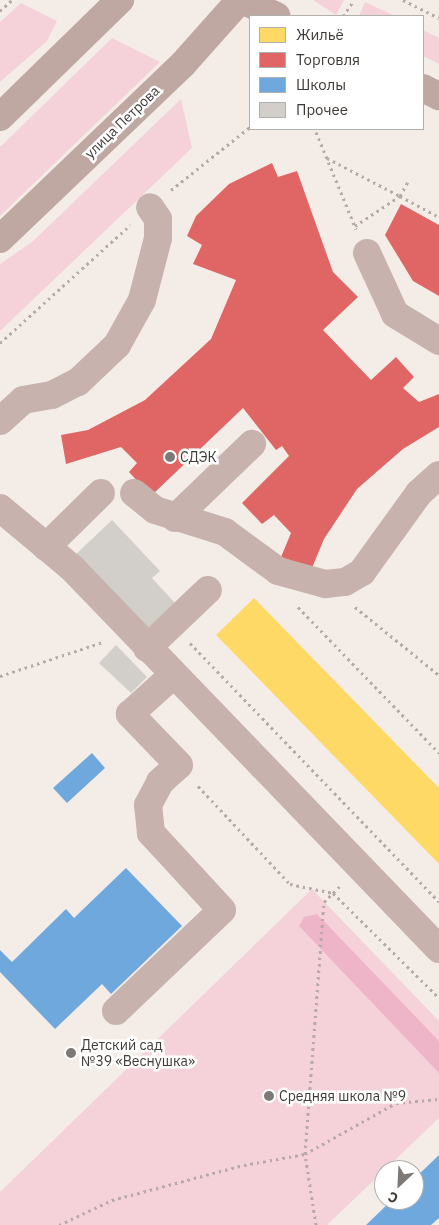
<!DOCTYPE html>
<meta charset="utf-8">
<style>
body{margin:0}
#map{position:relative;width:439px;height:1225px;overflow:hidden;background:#f4ede7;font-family:"IBM Plex Sans",sans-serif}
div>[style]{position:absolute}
.green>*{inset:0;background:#f5d2da}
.forest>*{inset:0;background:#eeb5c8}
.homes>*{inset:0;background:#ffd966}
.shops>*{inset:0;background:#e06666}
.schools>*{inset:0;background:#6fa8dc}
.building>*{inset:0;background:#d2cec9}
.path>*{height:3px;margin-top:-1.5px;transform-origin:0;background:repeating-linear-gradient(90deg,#b7a9a6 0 2.5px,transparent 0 6.5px)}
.minor>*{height:28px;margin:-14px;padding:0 14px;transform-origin:14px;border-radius:14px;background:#c7b2ae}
.major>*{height:28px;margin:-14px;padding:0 14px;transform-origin:14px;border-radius:14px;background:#bfa7a2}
.dots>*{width:14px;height:14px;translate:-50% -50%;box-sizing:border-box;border:2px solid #fff;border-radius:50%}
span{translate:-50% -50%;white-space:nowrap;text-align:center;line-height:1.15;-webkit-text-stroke:5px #fff;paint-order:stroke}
.street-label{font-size:14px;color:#3f3a36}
.poi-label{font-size:14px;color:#3f3a36}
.left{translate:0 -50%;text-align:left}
.legend{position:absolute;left:249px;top:15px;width:175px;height:115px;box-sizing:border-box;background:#fff;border:1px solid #b2b0af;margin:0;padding:6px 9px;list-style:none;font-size:15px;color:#3f3a36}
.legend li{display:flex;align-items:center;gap:10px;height:25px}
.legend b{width:25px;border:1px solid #b2b0af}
.north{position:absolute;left:374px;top:1160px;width:50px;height:50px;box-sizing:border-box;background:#fff;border:1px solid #b2b0af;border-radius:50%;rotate:205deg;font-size:14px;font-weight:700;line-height:20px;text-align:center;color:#3f3a36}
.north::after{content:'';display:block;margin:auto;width:18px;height:22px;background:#7e7974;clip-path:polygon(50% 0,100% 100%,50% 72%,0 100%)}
</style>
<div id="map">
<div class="green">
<div style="clip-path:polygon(313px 0,344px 0,336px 15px)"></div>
<div style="clip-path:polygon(365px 2px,395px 16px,359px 16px)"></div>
<div style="clip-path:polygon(21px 3px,57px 21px,47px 41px,0 82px,0 22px)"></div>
<div style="clip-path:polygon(423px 30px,439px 38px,439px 64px,423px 56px)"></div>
<div style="clip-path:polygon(112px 38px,160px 62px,0 216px,0 147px)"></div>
<div style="clip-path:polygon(181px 99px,192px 148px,0 331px,0 264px,32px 242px)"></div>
<div style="clip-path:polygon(312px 889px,439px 1021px,439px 1118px,327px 1225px,0 1225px,0 1192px)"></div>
</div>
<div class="forest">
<div style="clip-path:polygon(317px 914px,439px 1041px,439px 1073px,299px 926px,304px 917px)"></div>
</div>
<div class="homes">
<div style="clip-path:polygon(254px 598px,439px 788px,439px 864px,216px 635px)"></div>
</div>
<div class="shops">
<div style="clip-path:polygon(272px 163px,278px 177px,297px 171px,333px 272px,358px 297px,323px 330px,371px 380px,396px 357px,414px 377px,403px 388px,419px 402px,439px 394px,439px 427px,403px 449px,357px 489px,324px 539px,312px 568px,281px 557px,291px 533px,274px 515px,262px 524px,242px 503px,289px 456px,282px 446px,276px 450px,243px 408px,151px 496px,129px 472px,137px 463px,121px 447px,66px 464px,61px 435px,88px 430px,145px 400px,211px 339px,236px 280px,193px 264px,202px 245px,187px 236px,196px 216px,229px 184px)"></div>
<div style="clip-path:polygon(401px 204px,439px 225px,439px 296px,413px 281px,385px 235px)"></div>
</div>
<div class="schools">
<div style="clip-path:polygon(92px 753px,105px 768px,67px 803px,53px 788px)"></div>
<div style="clip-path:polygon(126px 868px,182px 926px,111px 994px,102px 984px,55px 1029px,0 972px,0 950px,12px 962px,66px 909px,74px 918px)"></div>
<div style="clip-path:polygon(439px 1155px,439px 1218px,431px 1225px,366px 1225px,392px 1200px,414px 1200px,414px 1179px)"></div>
</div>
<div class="building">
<div style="clip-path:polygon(112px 520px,160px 571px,152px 578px,175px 603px,144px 631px,73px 557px)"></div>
<div style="clip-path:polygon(116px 645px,147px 677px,131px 693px,99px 663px)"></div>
</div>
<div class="path">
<div style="left:403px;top:0;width:40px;rotate:26.6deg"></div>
<div style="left:0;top:11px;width:16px;rotate:-43deg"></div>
<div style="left:343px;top:16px;width:19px;rotate:-55deg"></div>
<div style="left:316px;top:132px;width:105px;rotate:67.6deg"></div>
<div style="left:327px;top:158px;width:82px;rotate:27.5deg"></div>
<div style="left:400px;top:196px;width:18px;rotate:-61deg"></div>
<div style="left:171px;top:190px;width:101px;rotate:-38.6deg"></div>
<div style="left:355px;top:226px;width:54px;rotate:-33.7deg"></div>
<div style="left:400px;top:196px;width:44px;rotate:28.3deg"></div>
<div style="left:0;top:343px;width:176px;rotate:-42.2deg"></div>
<div style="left:298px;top:607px;width:203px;rotate:46deg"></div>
<div style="left:355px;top:607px;width:108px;rotate:39deg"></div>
<div style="left:190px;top:643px;width:359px;rotate:46.1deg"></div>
<div style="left:0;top:676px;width:108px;rotate:-18.3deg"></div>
<div style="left:198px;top:786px;width:134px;rotate:46.8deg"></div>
<div style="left:290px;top:884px;width:44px;rotate:11.8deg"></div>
<div style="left:333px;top:893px;width:149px;rotate:44.7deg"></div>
<div style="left:59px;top:1225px;width:59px;rotate:-25.3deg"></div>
<div style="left:112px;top:1200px;width:137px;rotate:-14.9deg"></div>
<div style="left:244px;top:1165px;width:62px;rotate:-10.2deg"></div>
<div style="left:305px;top:1154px;width:104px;rotate:-29.3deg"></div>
<div style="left:396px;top:1103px;width:43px;rotate:-5.3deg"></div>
<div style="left:316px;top:1225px;width:72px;rotate:-98.8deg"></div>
<div style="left:305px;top:1154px;width:253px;rotate:-85.7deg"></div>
<div style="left:324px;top:902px;width:23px;rotate:-45deg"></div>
</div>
<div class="minor">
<div style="left:367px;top:253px;width:67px;rotate:65.3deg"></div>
<div style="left:395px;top:314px;width:52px;rotate:31.5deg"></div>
<div style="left:0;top:421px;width:31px;rotate:-42deg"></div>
<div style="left:23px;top:400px;width:29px;rotate:-10deg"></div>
<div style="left:52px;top:395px;width:29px;rotate:-27deg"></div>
<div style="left:78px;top:382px;width:54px;rotate:-43.5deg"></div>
<div style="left:117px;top:345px;width:51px;rotate:-60.9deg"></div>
<div style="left:142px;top:300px;width:64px;rotate:-75.5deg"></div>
<div style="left:158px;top:238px;width:19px;rotate:-90deg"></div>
<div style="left:158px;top:219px;width:14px;rotate:-124deg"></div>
<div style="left:134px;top:493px;width:27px;rotate:39deg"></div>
<div style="left:155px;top:510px;width:73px;rotate:17.4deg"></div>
<div style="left:225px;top:532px;width:66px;rotate:36.3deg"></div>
<div style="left:278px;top:571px;width:49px;rotate:15.5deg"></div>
<div style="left:325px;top:584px;width:20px;rotate:-6deg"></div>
<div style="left:345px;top:582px;width:20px;rotate:-30deg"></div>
<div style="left:362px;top:572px;width:97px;rotate:-54.2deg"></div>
<div style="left:419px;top:493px;width:27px;rotate:-42deg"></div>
<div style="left:0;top:508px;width:94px;rotate:39.8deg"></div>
<div style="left:72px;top:568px;width:529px;rotate:46.07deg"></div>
<div style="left:175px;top:518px;width:107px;rotate:-43.9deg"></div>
<div style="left:46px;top:547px;width:77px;rotate:-44.5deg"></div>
<div style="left:147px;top:648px;width:84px;rotate:-43.6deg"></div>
<div style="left:116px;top:1011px;width:146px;rotate:-43.6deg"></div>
<div style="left:222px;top:910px;width:105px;rotate:-132.7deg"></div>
<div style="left:151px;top:833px;width:28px;rotate:-96deg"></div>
<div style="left:148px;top:805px;width:26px;rotate:-62deg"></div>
<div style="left:160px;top:782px;width:25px;rotate:-42deg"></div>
<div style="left:179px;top:765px;width:71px;rotate:-133.9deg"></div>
<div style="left:130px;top:714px;width:58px;rotate:-42.2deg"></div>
</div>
<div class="major">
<div style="left:242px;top:0;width:38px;rotate:25deg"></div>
<div style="left:423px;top:88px;width:18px;rotate:27deg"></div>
<div style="left:0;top:117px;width:168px;rotate:-44.3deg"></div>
<div style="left:0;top:239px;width:253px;rotate:-43.7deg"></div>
<div style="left:183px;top:64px;width:86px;rotate:-48.3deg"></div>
</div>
<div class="dots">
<div style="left:170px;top:457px;background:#7e7974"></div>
<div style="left:71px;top:1053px;background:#7e7974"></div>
<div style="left:269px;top:1096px;background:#7e7974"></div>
</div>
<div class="street-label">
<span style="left:122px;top:122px;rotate:-44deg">улица Петрова</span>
</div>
<div class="poi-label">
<span class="left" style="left:180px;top:457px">СДЭК</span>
<span class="left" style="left:81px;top:1053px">Детский сад<br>№39 «Веснушка»</span>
<span class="left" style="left:279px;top:1096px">Средняя школа №9</span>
</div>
<ul class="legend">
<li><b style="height:14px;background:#ffd966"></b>Жильё</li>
<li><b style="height:14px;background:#e06666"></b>Торговля</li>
<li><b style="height:14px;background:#6fa8dc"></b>Школы</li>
<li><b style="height:14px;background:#d2cec9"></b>Прочее</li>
</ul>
<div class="north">С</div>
</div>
